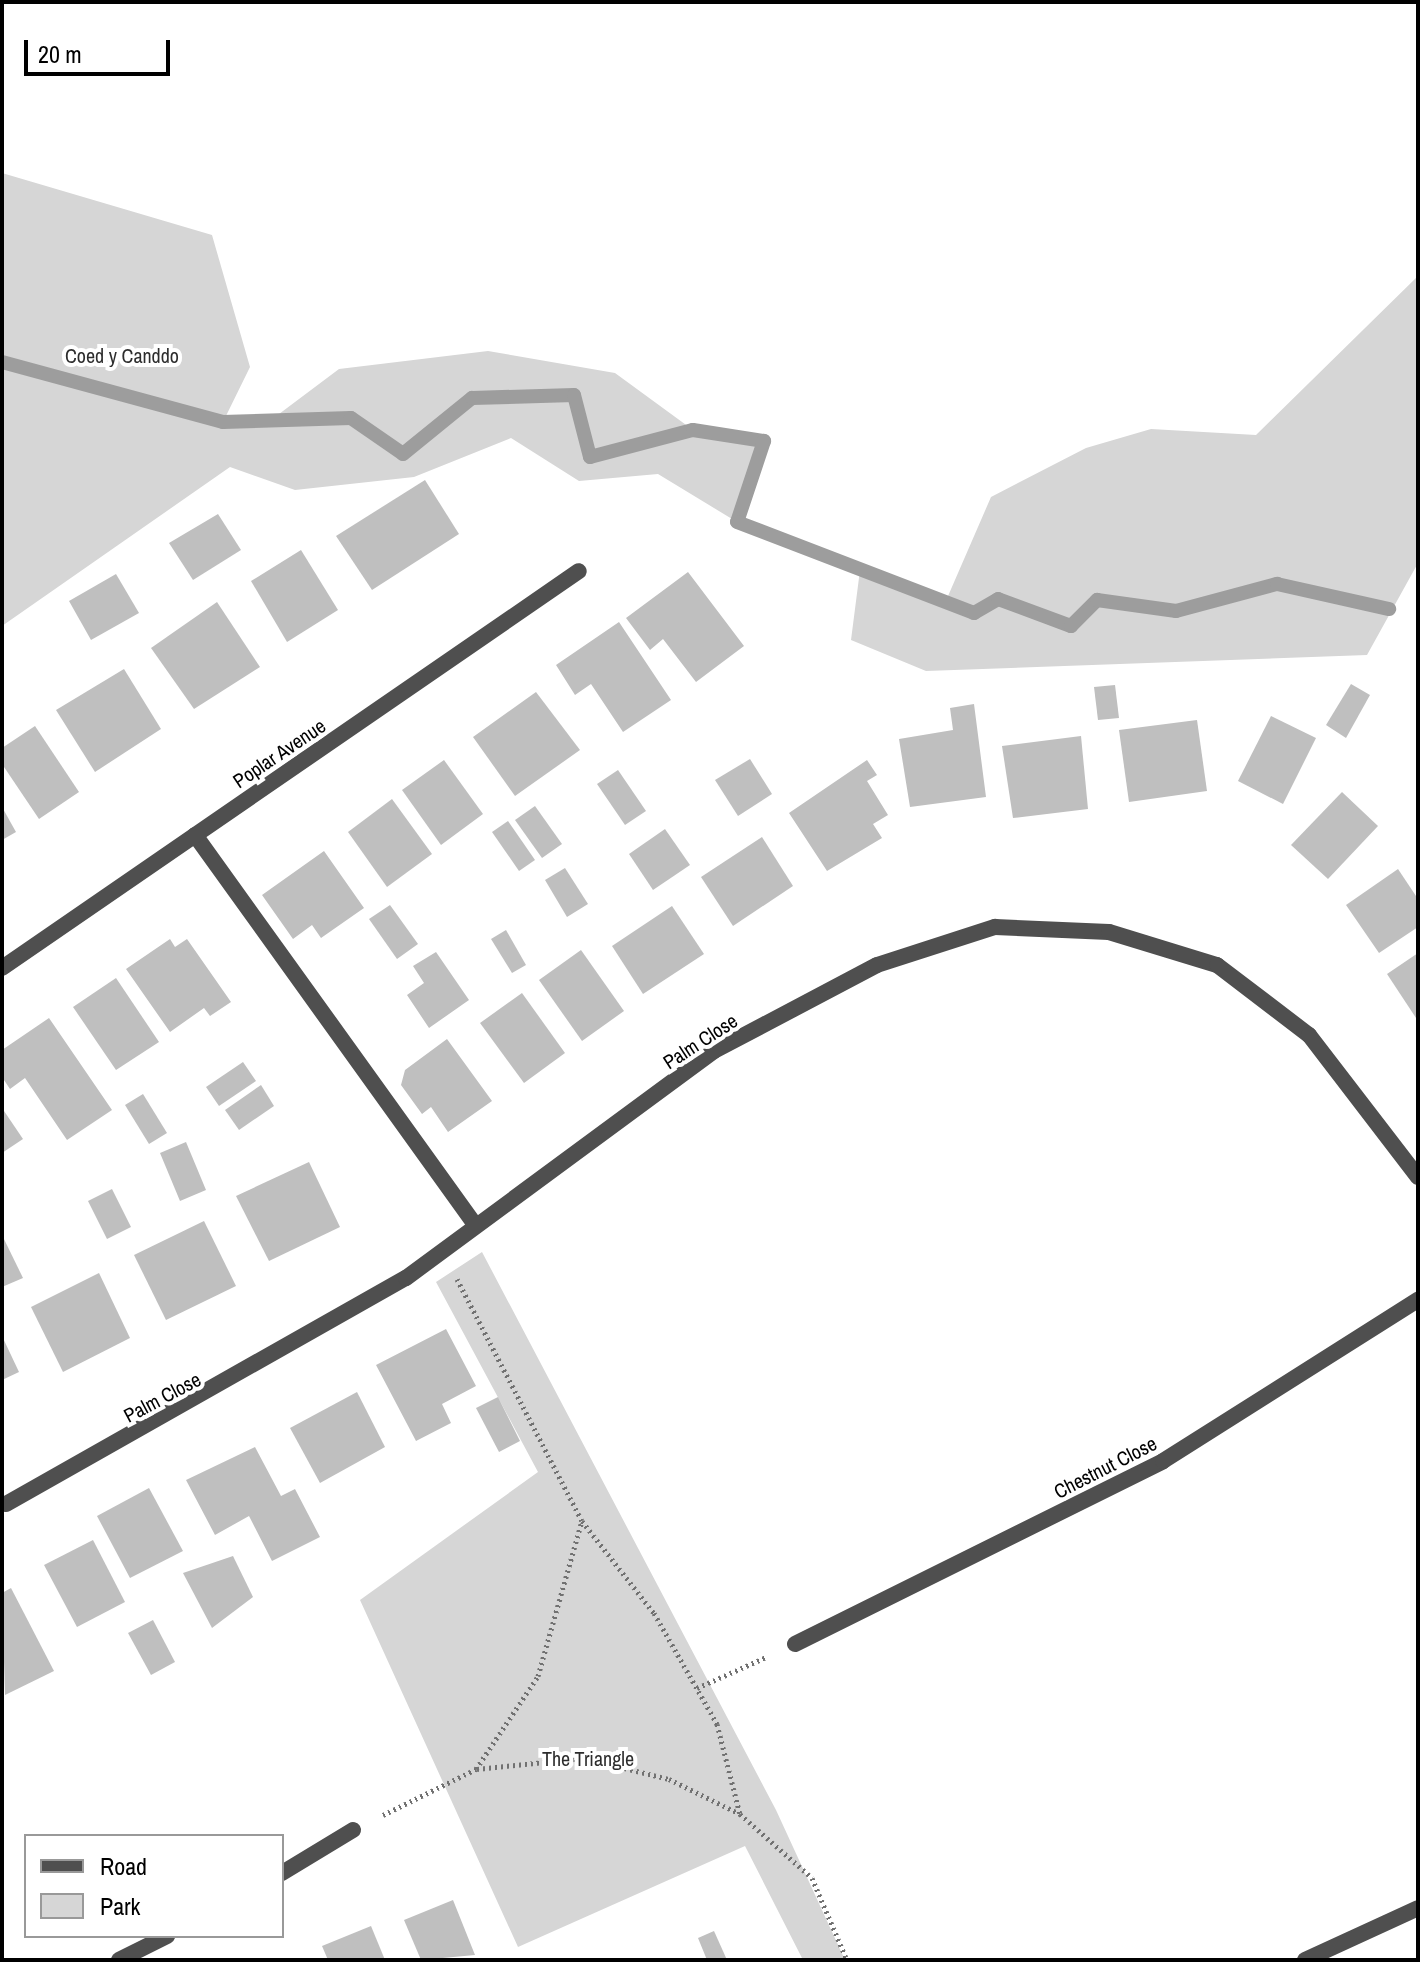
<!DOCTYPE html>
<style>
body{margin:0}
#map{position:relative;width:1420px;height:1962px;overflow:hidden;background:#fff;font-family:"Archivo Narrow",sans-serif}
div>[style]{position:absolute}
.green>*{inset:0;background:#d6d6d6}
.stream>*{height:14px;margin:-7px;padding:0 7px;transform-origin:7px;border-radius:7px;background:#9d9d9d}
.building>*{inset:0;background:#bfbfbf}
.path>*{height:5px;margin-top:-2.5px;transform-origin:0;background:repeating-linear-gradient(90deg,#717171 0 2px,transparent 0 6px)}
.minor>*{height:16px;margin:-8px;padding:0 8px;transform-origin:8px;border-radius:8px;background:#4f4f4f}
span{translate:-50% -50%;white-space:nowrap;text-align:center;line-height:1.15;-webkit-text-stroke:8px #fff;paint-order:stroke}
.park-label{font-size:20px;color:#2d2d2d}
.street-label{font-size:20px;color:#000}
.frame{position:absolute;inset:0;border:4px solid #000;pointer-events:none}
.legend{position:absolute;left:24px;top:1834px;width:260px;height:104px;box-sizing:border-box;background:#fff;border:2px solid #999;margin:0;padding:10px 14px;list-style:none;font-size:24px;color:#000}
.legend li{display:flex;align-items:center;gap:16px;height:40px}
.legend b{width:40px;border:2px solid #999}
.scale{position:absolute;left:24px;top:40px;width:146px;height:36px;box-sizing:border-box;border:4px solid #000;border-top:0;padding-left:10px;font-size:24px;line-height:28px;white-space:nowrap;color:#000;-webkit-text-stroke:6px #fff;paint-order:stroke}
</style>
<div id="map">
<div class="green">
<div style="clip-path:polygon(2px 173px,212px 235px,250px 367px,223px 422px,271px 420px,339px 369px,488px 351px,615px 373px,693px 430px,764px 441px,737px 522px,658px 474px,579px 481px,511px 438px,414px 477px,295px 490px,230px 467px,2px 626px)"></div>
<div style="clip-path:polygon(1418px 276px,1418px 563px,1367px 655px,926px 671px,851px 640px,860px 570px,945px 603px,991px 497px,1086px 448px,1151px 429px,1256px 435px)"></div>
<div style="clip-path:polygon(482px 1252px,776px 1810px,845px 1960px,803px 1960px,745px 1846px,518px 1947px,360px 1600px,538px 1472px,436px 1282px)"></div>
</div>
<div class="stream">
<div style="left:2px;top:362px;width:229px;rotate:15.2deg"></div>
<div style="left:223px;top:422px;width:128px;rotate:-1.8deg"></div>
<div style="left:351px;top:418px;width:63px;rotate:34.7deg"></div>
<div style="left:403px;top:454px;width:89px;rotate:-39.1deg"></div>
<div style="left:472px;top:398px;width:102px;rotate:-1.7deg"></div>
<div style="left:574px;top:395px;width:64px;rotate:75.5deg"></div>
<div style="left:590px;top:457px;width:106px;rotate:-14.7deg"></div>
<div style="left:693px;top:430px;width:72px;rotate:8.8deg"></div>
<div style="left:764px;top:441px;width:85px;rotate:108.4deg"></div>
<div style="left:737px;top:522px;width:254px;rotate:21deg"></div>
<div style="left:974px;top:613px;width:28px;rotate:-30deg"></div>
<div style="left:998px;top:599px;width:78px;rotate:20.3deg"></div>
<div style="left:1071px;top:626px;width:37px;rotate:-45deg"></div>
<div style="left:1097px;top:600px;width:80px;rotate:7.9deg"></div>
<div style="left:1176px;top:611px;width:105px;rotate:-15deg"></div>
<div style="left:1277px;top:584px;width:115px;rotate:12.6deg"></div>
</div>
<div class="building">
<div style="clip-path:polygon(425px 480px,459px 534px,372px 590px,336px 536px)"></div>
<div style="clip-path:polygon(218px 514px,241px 550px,193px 580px,169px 543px)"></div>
<div style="clip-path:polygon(301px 550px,338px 610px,287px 642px,251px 581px)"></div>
<div style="clip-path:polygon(688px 572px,744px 646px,696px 682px,663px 639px,650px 650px,626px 618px)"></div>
<div style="clip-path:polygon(116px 574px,139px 613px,91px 640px,69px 601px)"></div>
<div style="clip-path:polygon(217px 602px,260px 667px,194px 709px,151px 648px)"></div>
<div style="clip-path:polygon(619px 622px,671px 700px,623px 732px,591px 684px,575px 695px,556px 665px)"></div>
<div style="clip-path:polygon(124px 669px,161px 729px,95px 772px,56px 710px)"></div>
<div style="clip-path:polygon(1351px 684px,1370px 695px,1346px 738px,1326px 725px)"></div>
<div style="clip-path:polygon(1115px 685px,1119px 718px,1098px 720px,1094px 687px)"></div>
<div style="clip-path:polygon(536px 692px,580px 750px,515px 796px,473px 737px)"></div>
<div style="clip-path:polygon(974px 704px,986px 797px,910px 807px,899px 739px,953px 730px,950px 708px)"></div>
<div style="clip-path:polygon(1271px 716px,1316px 738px,1283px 804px,1238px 781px)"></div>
<div style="clip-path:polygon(1197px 720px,1207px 791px,1129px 802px,1119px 730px)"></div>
<div style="clip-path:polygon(35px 726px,79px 792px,39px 819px,2px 764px,2px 748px)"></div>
<div style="clip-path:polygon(1081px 736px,1088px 809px,1013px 818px,1002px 746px)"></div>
<div style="clip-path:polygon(750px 759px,772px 794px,738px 816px,715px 780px)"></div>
<div style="clip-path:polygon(444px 760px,483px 814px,441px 845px,402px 790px)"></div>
<div style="clip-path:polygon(867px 760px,877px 775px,867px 781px,888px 815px,873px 824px,882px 838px,827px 871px,789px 813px)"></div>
<div style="clip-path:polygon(618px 770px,646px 811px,625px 825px,597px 784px)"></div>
<div style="clip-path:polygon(1342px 792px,1378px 826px,1328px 879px,1291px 845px)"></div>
<div style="clip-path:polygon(392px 799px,432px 854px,387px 887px,348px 832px)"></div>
<div style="clip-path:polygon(535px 806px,562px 844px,542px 858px,515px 820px)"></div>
<div style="clip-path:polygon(2px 807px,16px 832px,2px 840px)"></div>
<div style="clip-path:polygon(508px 821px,535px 860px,519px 871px,492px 832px)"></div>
<div style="clip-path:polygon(665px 829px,690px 865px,653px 890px,629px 854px)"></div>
<div style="clip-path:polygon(762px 837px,793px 886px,733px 926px,701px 877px)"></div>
<div style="clip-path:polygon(324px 851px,364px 908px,321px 938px,312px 925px,293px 939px,262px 895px)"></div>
<div style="clip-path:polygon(565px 868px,588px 904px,567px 917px,545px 880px)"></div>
<div style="clip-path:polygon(1398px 869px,1418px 899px,1418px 927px,1379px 953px,1346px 905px)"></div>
<div style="clip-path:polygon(390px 905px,418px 944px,397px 959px,369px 919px)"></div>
<div style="clip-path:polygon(672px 906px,704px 954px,643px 994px,612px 946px)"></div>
<div style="clip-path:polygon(506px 930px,526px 965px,512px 973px,491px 939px)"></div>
<div style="clip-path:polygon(170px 939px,175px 947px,187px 939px,231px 1002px,210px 1016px,204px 1008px,170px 1032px,126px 969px)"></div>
<div style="clip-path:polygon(581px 950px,624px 1011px,582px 1041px,539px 980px)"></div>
<div style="clip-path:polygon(436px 952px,469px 1000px,429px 1028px,407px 995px,424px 983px,413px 966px)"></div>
<div style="clip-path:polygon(1418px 953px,1418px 1021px,1387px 974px)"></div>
<div style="clip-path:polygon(116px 978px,159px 1042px,116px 1070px,73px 1007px)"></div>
<div style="clip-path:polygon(522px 993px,565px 1053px,524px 1083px,480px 1023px)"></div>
<div style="clip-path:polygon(49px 1018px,112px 1110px,67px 1140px,25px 1078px,10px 1089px,2px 1077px,2px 1050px)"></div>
<div style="clip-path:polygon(447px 1039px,492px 1101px,448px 1132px,431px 1107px,422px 1114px,401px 1085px,405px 1070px)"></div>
<div style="clip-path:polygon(243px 1062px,256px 1081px,219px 1106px,206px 1087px)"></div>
<div style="clip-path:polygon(261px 1085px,274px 1106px,239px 1130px,225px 1110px)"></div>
<div style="clip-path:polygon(143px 1094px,167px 1133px,149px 1144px,125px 1105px)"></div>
<div style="clip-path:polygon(2px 1108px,23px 1139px,2px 1153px)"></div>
<div style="clip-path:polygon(186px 1142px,206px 1190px,180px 1201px,160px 1153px)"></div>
<div style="clip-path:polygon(309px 1162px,340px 1227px,269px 1261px,236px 1196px)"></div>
<div style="clip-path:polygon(112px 1189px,131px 1227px,107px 1239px,88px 1201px)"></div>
<div style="clip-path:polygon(204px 1221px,236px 1286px,166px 1320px,134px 1255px)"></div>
<div style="clip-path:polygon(2px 1235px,23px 1278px,2px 1287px)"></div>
<div style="clip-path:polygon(99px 1273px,130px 1338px,63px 1372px,31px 1307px)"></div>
<div style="clip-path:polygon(446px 1329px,476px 1386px,442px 1404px,451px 1423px,416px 1441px,376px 1365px)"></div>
<div style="clip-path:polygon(2px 1336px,19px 1372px,2px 1380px)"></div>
<div style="clip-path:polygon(357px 1392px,385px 1447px,320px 1483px,290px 1428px)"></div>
<div style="clip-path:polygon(498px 1397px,520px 1441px,499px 1452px,476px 1408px)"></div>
<div style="clip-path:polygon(255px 1447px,281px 1496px,295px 1489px,320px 1537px,272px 1561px,249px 1516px,215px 1535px,186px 1480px)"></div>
<div style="clip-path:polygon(149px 1488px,183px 1551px,130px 1578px,97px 1516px)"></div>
<div style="clip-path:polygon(93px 1540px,125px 1602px,77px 1627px,44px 1565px)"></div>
<div style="clip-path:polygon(233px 1556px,253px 1597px,212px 1628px,183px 1573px)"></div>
<div style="clip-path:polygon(11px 1588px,54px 1671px,5px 1695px,2px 1593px)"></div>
<div style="clip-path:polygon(153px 1620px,175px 1662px,151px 1675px,128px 1633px)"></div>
<div style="clip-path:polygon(453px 1900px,475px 1955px,421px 1960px,404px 1920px)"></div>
<div style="clip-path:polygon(371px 1926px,385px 1960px,328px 1960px,322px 1946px)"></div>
<div style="clip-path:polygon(714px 1931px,727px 1960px,707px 1960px,698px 1938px)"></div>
</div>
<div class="path">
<div style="left:457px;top:1279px;width:272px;rotate:62.7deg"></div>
<div style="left:582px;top:1521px;width:117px;rotate:52deg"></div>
<div style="left:654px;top:1613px;width:128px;rotate:60.4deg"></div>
<div style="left:717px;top:1724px;width:93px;rotate:75.7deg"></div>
<div style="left:740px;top:1814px;width:96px;rotate:41.6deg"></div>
<div style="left:812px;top:1878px;width:89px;rotate:66.9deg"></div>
<div style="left:697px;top:1688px;width:76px;rotate:-24.2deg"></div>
<div style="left:477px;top:1769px;width:108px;rotate:-5.9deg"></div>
<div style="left:584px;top:1758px;width:88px;rotate:13.9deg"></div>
<div style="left:669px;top:1779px;width:79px;rotate:26.2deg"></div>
<div style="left:383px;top:1815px;width:104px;rotate:-26.3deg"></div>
<div style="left:476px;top:1769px;width:112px;rotate:-56.3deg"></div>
<div style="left:538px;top:1676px;width:161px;rotate:-74.2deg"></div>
</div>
<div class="minor">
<div style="left:195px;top:835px;width:481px;rotate:54.3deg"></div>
<div style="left:2px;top:968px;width:700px;rotate:-34.53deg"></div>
<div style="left:6px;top:1504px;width:459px;rotate:-29.5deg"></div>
<div style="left:406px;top:1278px;width:383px;rotate:-36.4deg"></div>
<div style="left:714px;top:1051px;width:184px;rotate:-27.8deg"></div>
<div style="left:877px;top:965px;width:124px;rotate:-17.9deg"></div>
<div style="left:995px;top:927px;width:114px;rotate:2.5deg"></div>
<div style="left:1109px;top:932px;width:113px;rotate:17deg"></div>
<div style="left:1217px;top:965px;width:116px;rotate:37.3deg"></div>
<div style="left:1309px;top:1035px;width:179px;rotate:52.5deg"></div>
<div style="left:795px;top:1644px;width:411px;rotate:-26.4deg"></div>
<div style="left:1163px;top:1461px;width:302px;rotate:-32.3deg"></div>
<div style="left:282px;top:1873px;width:83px;rotate:-31.2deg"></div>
<div style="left:119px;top:1960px;width:54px;rotate:-26.6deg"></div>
<div style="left:1305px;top:1960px;width:124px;rotate:-24.7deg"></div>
</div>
<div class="park-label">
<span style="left:122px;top:355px">Coed y Canddo</span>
<span style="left:588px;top:1758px">The Triangle</span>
</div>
<div class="street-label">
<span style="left:279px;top:753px;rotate:-34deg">Poplar Avenue</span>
<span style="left:700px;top:1041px;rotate:-33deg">Palm Close</span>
<span style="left:162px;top:1397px;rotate:-28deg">Palm Close</span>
<span style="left:1105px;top:1467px;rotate:-27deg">Chestnut Close</span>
</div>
<div class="frame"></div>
<ul class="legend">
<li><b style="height:10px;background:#4f4f4f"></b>Road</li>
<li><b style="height:22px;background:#d6d6d6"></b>Park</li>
</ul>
<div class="scale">20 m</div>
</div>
